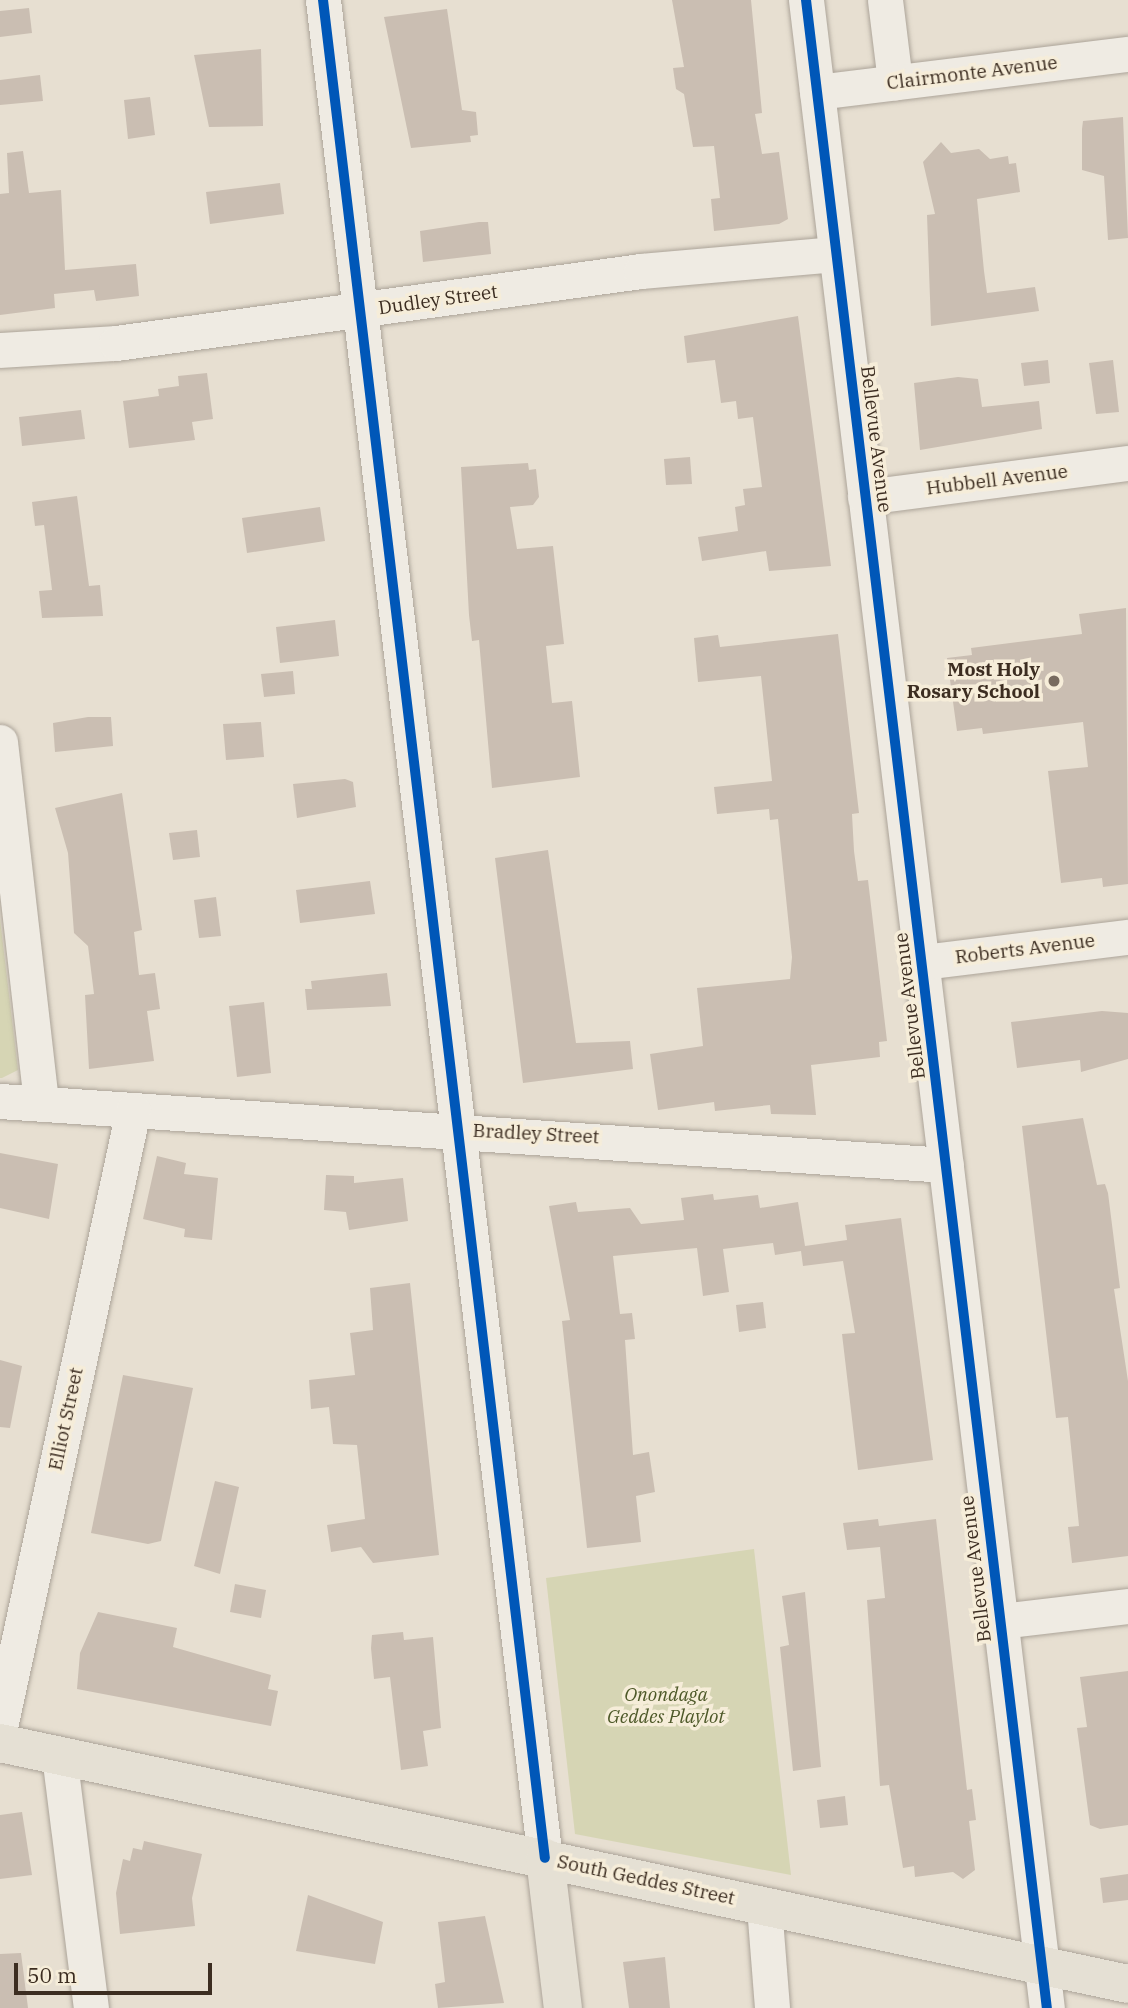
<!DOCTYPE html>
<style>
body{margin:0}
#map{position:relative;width:1128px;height:2008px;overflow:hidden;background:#e7dfd1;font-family:"IBM Plex Serif",serif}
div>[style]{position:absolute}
.green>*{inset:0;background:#d6d5b4}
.building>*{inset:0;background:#cabeb2}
.roads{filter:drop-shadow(0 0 2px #aca499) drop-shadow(0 0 2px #aca499)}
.minor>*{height:35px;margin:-17.5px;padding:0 17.5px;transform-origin:17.5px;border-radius:17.5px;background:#efebe3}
.major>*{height:38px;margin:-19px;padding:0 19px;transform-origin:19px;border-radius:19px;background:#e5e0d4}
.cycleway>*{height:10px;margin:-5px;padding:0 5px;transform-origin:5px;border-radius:5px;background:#0057b8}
.dots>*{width:19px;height:19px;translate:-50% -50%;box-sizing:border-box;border:4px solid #f6edd9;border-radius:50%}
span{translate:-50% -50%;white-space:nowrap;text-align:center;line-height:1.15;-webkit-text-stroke:7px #f6edd9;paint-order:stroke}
.street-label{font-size:19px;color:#3c2d21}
.poi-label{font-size:19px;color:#3c2d21;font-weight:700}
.right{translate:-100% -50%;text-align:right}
.park-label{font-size:19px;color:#4d5828;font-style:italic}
.scale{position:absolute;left:14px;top:1963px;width:198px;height:32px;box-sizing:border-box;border:4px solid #3c2d21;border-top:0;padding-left:9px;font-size:21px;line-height:24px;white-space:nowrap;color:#3c2d21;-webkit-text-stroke:5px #f6edd9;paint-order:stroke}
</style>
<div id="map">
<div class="green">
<div style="clip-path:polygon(0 919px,18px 1070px,2px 1078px,0 1078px)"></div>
<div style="clip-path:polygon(754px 1549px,791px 1875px,575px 1834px,546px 1578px)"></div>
</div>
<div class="building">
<div style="clip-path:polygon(672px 0,751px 0,762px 113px,755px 114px,762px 154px,779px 152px,788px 219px,779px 224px,714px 231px,711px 199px,720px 198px,714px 146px,693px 147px,684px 94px,676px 89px,673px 68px,684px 67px)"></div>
<div style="clip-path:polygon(29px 8px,32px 33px,0 37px,0 11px)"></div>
<div style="clip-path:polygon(447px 9px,462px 110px,476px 112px,478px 135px,470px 136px,471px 142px,411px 148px,384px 17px)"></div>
<div style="clip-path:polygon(261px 49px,263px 126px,209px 127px,194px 55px)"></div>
<div style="clip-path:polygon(40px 75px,43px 101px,0 105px,0 80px)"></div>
<div style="clip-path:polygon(150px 97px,155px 135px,128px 139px,124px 100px)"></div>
<div style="clip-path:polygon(1123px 117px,1128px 238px,1108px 240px,1104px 176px,1082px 170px,1082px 129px,1083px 121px)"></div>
<div style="clip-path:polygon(941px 142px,951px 153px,979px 149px,990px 159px,1008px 156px,1009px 164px,1016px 163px,1020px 192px,977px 199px,984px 271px,987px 293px,1035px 287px,1039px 311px,931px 326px,927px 215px,935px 214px,923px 162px)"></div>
<div style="clip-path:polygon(23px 151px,29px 193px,61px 190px,65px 270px,136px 264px,139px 296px,96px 301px,94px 290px,54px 294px,55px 308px,0 315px,0 194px,9px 193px,7px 153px)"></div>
<div style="clip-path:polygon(280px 183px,284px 214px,210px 224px,206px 192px)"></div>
<div style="clip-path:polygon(479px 222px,488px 222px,491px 254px,423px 262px,420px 231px)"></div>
<div style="clip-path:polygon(798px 316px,831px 566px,769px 571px,766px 551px,702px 561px,698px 537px,738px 531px,735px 507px,745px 505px,743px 489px,762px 487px,753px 417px,738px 419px,736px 401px,721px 403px,715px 360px,687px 363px,684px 336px)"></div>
<div style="clip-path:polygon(1048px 360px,1050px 383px,1024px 386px,1021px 363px)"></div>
<div style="clip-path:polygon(1113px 360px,1119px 412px,1096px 414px,1089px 363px)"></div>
<div style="clip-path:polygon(207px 373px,213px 419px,192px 422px,195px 440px,129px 448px,123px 401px,159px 396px,158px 389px,179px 386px,178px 376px)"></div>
<div style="clip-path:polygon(958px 377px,978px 379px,982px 407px,1039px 401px,1042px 429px,920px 450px,914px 383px)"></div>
<div style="clip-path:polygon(81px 410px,85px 439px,22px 446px,19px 417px)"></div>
<div style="clip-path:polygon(690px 457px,692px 484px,666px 485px,664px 459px)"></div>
<div style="clip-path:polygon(528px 463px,529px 470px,536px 469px,539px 497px,533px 505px,510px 507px,517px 549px,553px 546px,564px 644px,546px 646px,552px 703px,572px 701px,580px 777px,492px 788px,479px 640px,472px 641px,469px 615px,461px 467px)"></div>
<div style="clip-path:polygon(77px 496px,89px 586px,100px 585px,103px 616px,42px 618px,39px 591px,52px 590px,44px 525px,35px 526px,32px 502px)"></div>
<div style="clip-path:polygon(320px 507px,325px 541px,247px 553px,242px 518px)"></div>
<div style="clip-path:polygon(1126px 608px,1128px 884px,1103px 887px,1102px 878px,1061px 883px,1048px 771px,1088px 767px,1083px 722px,983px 734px,982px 728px,957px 731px,947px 658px,972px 655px,971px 648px,1082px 634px,1079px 614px)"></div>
<div style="clip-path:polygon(335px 620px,339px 656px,280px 663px,276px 627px)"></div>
<div style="clip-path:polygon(838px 634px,859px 813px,852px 814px,854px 851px,858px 881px,868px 880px,887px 1041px,879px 1042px,880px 1057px,811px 1065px,816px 1115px,771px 1114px,770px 1105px,715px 1111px,714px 1102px,658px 1110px,650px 1054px,703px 1046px,697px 988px,790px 979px,792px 957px,778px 819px,770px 820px,769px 809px,717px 814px,714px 787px,772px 781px,761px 676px,698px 682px,694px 638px,718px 635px,720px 647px)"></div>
<div style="clip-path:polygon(293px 671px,295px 694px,264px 697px,261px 674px)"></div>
<div style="clip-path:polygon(88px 717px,111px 717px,113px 746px,55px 752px,53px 723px)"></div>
<div style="clip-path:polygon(261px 722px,264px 757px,226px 760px,223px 724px)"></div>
<div style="clip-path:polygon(345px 779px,353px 782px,356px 807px,297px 818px,293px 784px)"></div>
<div style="clip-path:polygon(122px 793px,142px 930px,134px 932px,139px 975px,155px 973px,160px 1009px,147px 1011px,154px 1061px,89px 1069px,85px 995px,94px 994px,88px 946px,74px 933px,68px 853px,55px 808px)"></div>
<div style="clip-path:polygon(197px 830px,200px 857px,173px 860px,169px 833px)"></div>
<div style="clip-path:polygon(548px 850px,576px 1043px,630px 1041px,633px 1069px,523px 1083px,495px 858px)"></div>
<div style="clip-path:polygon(370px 881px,375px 914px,300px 923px,296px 890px)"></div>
<div style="clip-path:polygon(216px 897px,221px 936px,199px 938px,194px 900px)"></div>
<div style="clip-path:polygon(387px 973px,391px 1006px,307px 1010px,305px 989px,312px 989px,311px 981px)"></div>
<div style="clip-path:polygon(264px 1002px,271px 1073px,237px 1077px,229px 1006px)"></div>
<div style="clip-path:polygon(1102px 1011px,1128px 1013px,1128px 1059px,1081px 1072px,1080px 1060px,1017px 1068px,1011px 1022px)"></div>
<div style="clip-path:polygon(1083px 1118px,1097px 1185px,1105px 1184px,1108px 1193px,1120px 1288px,1114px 1289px,1128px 1381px,1128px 1556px,1072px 1563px,1068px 1527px,1079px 1526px,1068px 1417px,1056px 1418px,1022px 1126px)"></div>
<div style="clip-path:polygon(0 1153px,58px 1164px,49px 1219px,0 1208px)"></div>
<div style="clip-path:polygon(157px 1156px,186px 1163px,184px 1174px,218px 1178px,212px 1240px,184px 1237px,185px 1229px,143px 1219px)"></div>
<div style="clip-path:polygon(326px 1175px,354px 1176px,354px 1183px,403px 1178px,408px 1221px,349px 1230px,346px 1212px,324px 1210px)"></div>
<div style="clip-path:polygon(713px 1194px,714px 1200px,758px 1195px,760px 1208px,798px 1202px,805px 1246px,847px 1240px,845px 1225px,901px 1218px,933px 1460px,858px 1470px,842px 1334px,855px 1333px,843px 1261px,803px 1266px,801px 1251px,775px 1255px,773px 1243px,723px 1249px,729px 1292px,703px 1296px,697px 1248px,613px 1256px,620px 1314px,632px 1313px,635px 1339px,625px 1340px,633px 1455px,649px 1452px,655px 1492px,636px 1496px,641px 1542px,587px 1548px,562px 1321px,570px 1320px,549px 1206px,576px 1202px,578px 1212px,630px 1208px,641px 1224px,684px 1220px,681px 1198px)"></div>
<div style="clip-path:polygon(410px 1283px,439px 1555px,373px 1563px,361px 1547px,331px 1552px,327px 1525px,365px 1519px,357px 1445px,333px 1444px,329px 1407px,311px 1409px,309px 1380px,355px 1375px,350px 1333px,373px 1330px,370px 1288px)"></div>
<div style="clip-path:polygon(763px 1302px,766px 1328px,739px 1332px,736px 1305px)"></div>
<div style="clip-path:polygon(0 1360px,22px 1366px,10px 1428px,0 1427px)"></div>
<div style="clip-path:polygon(123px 1375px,193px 1388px,161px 1541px,148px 1544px,91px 1533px)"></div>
<div style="clip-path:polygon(215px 1481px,239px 1487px,220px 1574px,194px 1566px)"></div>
<div style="clip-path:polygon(878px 1519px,879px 1526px,936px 1519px,967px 1790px,972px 1789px,976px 1820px,969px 1821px,975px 1870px,963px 1879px,953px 1872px,915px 1877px,914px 1866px,903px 1868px,889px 1785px,880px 1786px,867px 1600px,885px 1598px,880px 1547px,847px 1550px,843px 1523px)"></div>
<div style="clip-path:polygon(235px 1584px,266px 1590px,261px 1618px,230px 1612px)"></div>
<div style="clip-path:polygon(805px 1592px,821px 1767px,793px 1771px,780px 1647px,789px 1645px,782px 1596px)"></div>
<div style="clip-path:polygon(98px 1612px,177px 1628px,173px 1647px,271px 1675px,268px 1689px,278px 1691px,271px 1726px,77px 1689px,80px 1653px)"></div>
<div style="clip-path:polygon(403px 1632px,404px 1640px,433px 1637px,441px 1728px,423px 1731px,428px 1766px,401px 1770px,390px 1677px,374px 1679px,371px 1648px,372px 1635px)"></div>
<div style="clip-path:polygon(1128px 1671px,1128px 1825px,1100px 1829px,1090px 1825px,1077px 1728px,1087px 1727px,1080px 1677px)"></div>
<div style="clip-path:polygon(845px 1796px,848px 1825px,820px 1828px,817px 1800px)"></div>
<div style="clip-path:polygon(22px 1812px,32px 1875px,0 1879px,0 1815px)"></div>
<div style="clip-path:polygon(144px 1841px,202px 1854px,192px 1898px,195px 1926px,120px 1934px,116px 1893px,123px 1859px,130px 1861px,133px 1848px,142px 1850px)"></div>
<div style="clip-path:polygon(1128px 1874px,1128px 1900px,1103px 1903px,1100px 1878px)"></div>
<div style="clip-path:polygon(308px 1895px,383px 1922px,375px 1964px,296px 1951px)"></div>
<div style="clip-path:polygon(485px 1916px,504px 2003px,438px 2008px,435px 1984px,445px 1982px,438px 1922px)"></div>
<div style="clip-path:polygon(21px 1953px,28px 2008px,0 2008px,0 1954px)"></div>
<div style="clip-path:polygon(665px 1957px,670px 2008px,629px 2008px,623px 1962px)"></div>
</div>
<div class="roads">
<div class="minor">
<div style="left:323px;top:0;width:1871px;rotate:83.19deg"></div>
<div style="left:806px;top:0;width:2022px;rotate:83.16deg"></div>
<div style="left:885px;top:0;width:83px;rotate:83deg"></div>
<div style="left:817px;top:92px;width:313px;rotate:-7deg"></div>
<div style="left:0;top:350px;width:116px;rotate:-3.5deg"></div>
<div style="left:116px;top:343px;width:530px;rotate:-7.81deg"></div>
<div style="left:641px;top:271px;width:195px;rotate:-5deg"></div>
<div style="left:865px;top:497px;width:265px;rotate:-7.4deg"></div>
<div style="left:0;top:742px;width:363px;rotate:83.5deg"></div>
<div style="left:923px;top:962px;width:207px;rotate:-7deg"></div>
<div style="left:0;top:1101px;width:948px;rotate:3.87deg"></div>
<div style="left:1000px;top:1621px;width:129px;rotate:-6.7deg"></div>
<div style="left:0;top:1727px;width:630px;rotate:-77.82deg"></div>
<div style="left:59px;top:1755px;width:255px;rotate:82.8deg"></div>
<div style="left:764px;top:1906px;width:102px;rotate:85.5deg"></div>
</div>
<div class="major">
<div style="left:0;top:1743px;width:1153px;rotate:12.06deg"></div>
<div style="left:545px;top:1858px;width:151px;rotate:83.2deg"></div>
</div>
</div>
<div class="cycleway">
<div style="left:323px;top:0;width:1871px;rotate:83.19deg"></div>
<div style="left:806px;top:0;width:2022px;rotate:83.16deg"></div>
</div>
<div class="dots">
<div style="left:1054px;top:681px;background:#786b5f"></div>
</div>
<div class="street-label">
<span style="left:972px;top:73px;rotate:-7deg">Clairmonte Avenue</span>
<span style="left:438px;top:300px;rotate:-8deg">Dudley Street</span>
<span style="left:876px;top:439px;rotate:83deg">Bellevue Avenue</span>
<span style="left:997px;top:480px;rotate:-7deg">Hubbell Avenue</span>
<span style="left:1025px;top:949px;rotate:-7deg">Roberts Avenue</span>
<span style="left:910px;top:1006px;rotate:-97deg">Bellevue Avenue</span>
<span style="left:536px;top:1134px;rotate:3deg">Bradley Street</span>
<span style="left:66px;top:1419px;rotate:-78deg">Elliot Street</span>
<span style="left:976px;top:1569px;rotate:-97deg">Bellevue Avenue</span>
<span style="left:646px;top:1880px;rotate:12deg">South Geddes Street</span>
</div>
<div class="poi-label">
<span class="right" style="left:1040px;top:681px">Most Holy<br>Rosary School</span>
</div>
<div class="park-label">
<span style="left:666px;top:1706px">Onondaga<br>Geddes Playlot</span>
</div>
<div class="scale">50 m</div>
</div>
